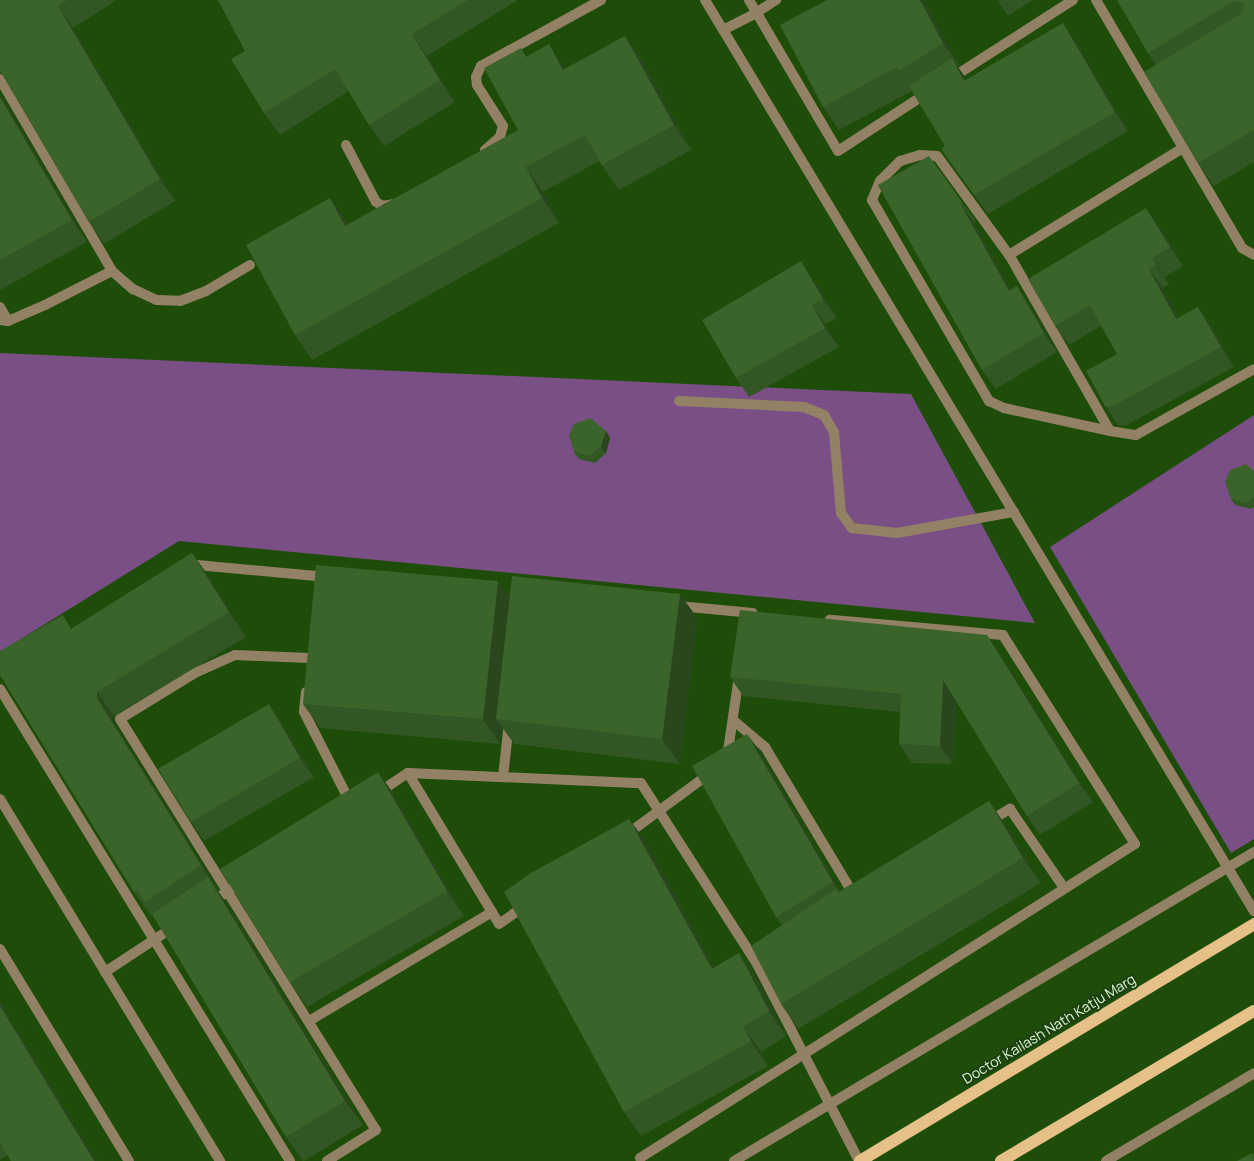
<!DOCTYPE html>
<style>
body{margin:0}
#map{position:relative;width:1254px;height:1161px;overflow:hidden;background:#1e4d09;font-family:Manrope,sans-serif}
div>[style]{position:absolute}
.green>*{inset:0;background:#794f86}
.lane>*{height:10px;margin:-5px;padding:0 5px;transform-origin:5px;border-radius:5px;background:#938166}
.street>*{height:10px;margin:-5px;padding:0 5px;transform-origin:5px;border-radius:5px;background:#938166}
.primary>*{height:12px;margin:-6px;padding:0 6px;transform-origin:6px;border-radius:6px;background:#e5c087}
.wall>*{inset:0;background:#325624}
.shaded-wall>*{inset:0;background:#29461d}
.building>*{inset:0;background:#3a642a}
span{translate:-50% -50%;white-space:nowrap;text-align:center;line-height:1.15;-webkit-text-stroke:4px #1d400f;paint-order:stroke}
.street-label{font-size:14px;color:#ddf7d5}
</style>
<div id="map">
<div class="green">
<div style="clip-path:polygon(0 353px,911px 394px,1035px 623px,179px 541px,0 652px)"></div>
<div style="clip-path:polygon(1254px 415px,1254px 839px,1231px 853px,1050px 547px)"></div>
</div>
<div class="lane">
<div style="left:723px;top:30px;width:37px;rotate:-27deg"></div>
<div style="left:679px;top:401px;width:125px;rotate:2.7deg"></div>
<div style="left:804px;top:407px;width:22px;rotate:22deg"></div>
<div style="left:824px;top:415px;width:20px;rotate:60deg"></div>
<div style="left:834px;top:432px;width:81px;rotate:85.1deg"></div>
<div style="left:841px;top:513px;width:19px;rotate:54deg"></div>
<div style="left:852px;top:528px;width:45px;rotate:6.3deg"></div>
<div style="left:897px;top:533px;width:119px;rotate:-10.2deg"></div>
<div style="left:191px;top:569px;width:7px;rotate:-34deg"></div>
<div style="left:197px;top:565px;width:131px;rotate:5.3deg"></div>
<div style="left:678px;top:606px;width:75px;rotate:5.3deg"></div>
<div style="left:309px;top:658px;width:74px;rotate:-177.7deg"></div>
<div style="left:235px;top:655px;width:44px;rotate:155.8deg"></div>
<div style="left:195px;top:673px;width:88px;rotate:148.5deg"></div>
<div style="left:120px;top:719px;width:484px;rotate:58.1deg"></div>
<div style="left:376px;top:1130px;width:58px;rotate:147.7deg"></div>
<div style="left:0;top:689px;width:554px;rotate:58.43deg"></div>
<div style="left:306px;top:692px;width:20px;rotate:96deg"></div>
<div style="left:304px;top:712px;width:103px;rotate:62.9deg"></div>
<div style="left:733px;top:720px;width:42px;rotate:40.2deg"></div>
<div style="left:765px;top:747px;width:175px;rotate:59deg"></div>
<div style="left:727px;top:758px;width:83px;rotate:-81.7deg"></div>
<div style="left:408px;top:773px;width:176px;rotate:58.9deg"></div>
<div style="left:499px;top:924px;width:33px;rotate:-35deg"></div>
<div style="left:503px;top:777px;width:54px;rotate:-83.7deg"></div>
<div style="left:378px;top:793px;width:36px;rotate:-34deg"></div>
<div style="left:408px;top:773px;width:233px;rotate:2.5deg"></div>
<div style="left:641px;top:783px;width:215px;rotate:57.3deg"></div>
<div style="left:757px;top:964px;width:222px;rotate:62.6deg"></div>
<div style="left:0;top:799px;width:424px;rotate:58.7deg"></div>
<div style="left:988px;top:822px;width:26px;rotate:-31deg"></div>
<div style="left:1010px;top:809px;width:96px;rotate:55.6deg"></div>
<div style="left:626px;top:835px;width:103px;rotate:-36.3deg"></div>
<div style="left:210px;top:903px;width:38px;rotate:-33deg"></div>
<div style="left:0;top:949px;width:248px;rotate:58.7deg"></div>
<div style="left:105px;top:972px;width:84px;rotate:-33.3deg"></div>
<div style="left:309px;top:1021px;width:213px;rotate:-30.8deg"></div>
<div style="left:640px;top:1158px;width:586px;rotate:-32.39deg"></div>
<div style="left:1135px;top:844px;width:247px;rotate:-122.3deg"></div>
<div style="left:1003px;top:635px;width:174px;rotate:-175deg"></div>
<div style="left:734px;top:1161px;width:605px;rotate:-30.72deg"></div>
<div style="left:1106px;top:1161px;width:172px;rotate:-30.7deg"></div>
</div>
<div class="street">
<div style="left:705px;top:0;width:1064px;rotate:58.93deg"></div>
<div style="left:749px;top:0;width:175px;rotate:59.5deg"></div>
<div style="left:838px;top:151px;width:106px;rotate:-33.1deg"></div>
<div style="left:1096px;top:0;width:288px;rotate:59.5deg"></div>
<div style="left:1242px;top:248px;width:14px;rotate:30deg"></div>
<div style="left:756px;top:13px;width:24px;rotate:-33deg"></div>
<div style="left:0;top:79px;width:222px;rotate:59.7deg"></div>
<div style="left:112px;top:271px;width:28px;rotate:41deg"></div>
<div style="left:133px;top:289px;width:26px;rotate:25deg"></div>
<div style="left:157px;top:300px;width:23px;rotate:2deg"></div>
<div style="left:180px;top:301px;width:28px;rotate:-21deg"></div>
<div style="left:206px;top:291px;width:51px;rotate:-30.6deg"></div>
<div style="left:950px;top:79px;width:146px;rotate:-32.7deg"></div>
<div style="left:346px;top:145px;width:64px;rotate:62.2deg"></div>
<div style="left:376px;top:202px;width:8px;rotate:30deg"></div>
<div style="left:383px;top:206px;width:10px;rotate:-11deg"></div>
<div style="left:485px;top:150px;width:20px;rotate:-41deg"></div>
<div style="left:500px;top:137px;width:11px;rotate:-75deg"></div>
<div style="left:503px;top:126px;width:49px;rotate:-122.4deg"></div>
<div style="left:477px;top:85px;width:8px;rotate:-97deg"></div>
<div style="left:476px;top:77px;width:12px;rotate:-66deg"></div>
<div style="left:481px;top:66px;width:137px;rotate:-28.8deg"></div>
<div style="left:1009px;top:255px;width:204px;rotate:-31.6deg"></div>
<div style="left:0;top:307px;width:16px;rotate:60deg"></div>
<div style="left:0;top:320px;width:8px;rotate:7deg"></div>
<div style="left:8px;top:321px;width:40px;rotate:-23.4deg"></div>
<div style="left:45px;top:305px;width:75px;rotate:-26.9deg"></div>
<div style="left:1110px;top:431px;width:203px;rotate:-119.8deg"></div>
<div style="left:1009px;top:255px;width:122px;rotate:-126deg"></div>
<div style="left:937px;top:156px;width:17px;rotate:-177deg"></div>
<div style="left:920px;top:155px;width:21px;rotate:163deg"></div>
<div style="left:900px;top:161px;width:28px;rotate:135deg"></div>
<div style="left:880px;top:181px;width:21px;rotate:113deg"></div>
<div style="left:872px;top:200px;width:233px;rotate:59.8deg"></div>
<div style="left:989px;top:401px;width:17px;rotate:25deg"></div>
<div style="left:1004px;top:408px;width:108px;rotate:12.2deg"></div>
<div style="left:1110px;top:431px;width:26px;rotate:9deg"></div>
<div style="left:1136px;top:435px;width:135px;rotate:-29.2deg"></div>
</div>
<div class="primary">
<div style="left:860px;top:1161px;width:460px;rotate:-31deg"></div>
<div style="left:1001px;top:1161px;width:294px;rotate:-30.7deg"></div>
</div>
<div class="wall">
<div style="clip-path:polygon(0 0,117px 0,73px 28px,175px 201px,104px 244px,89px 222px,2px 74px,0 72px)"></div>
<div style="clip-path:polygon(218px 0,518px 0,427px 56px,455px 102px,384px 146px,369px 125px,349px 91px,280px 135px,264px 113px,245px 51px)"></div>
<div style="clip-path:polygon(924px 0,959px 65px,957px 66px,966px 80px,1076px 42px,1128px 131px,988px 214px,941px 149px,945px 146px,912px 91px,839px 130px,823px 107px)"></div>
<div style="clip-path:polygon(997px 0,1033px 0,1008px 16px)"></div>
<div style="clip-path:polygon(1117px 0,1254px 0,1254px 162px,1214px 186px,1198px 163px,1156px 65px,1148px 53px)"></div>
<div style="clip-path:polygon(625px 36px,642px 60px,691px 150px,619px 190px,599px 161px,543px 192px,559px 223px,312px 360px,295px 335px,348px 224px,518px 130px,527px 56px,566px 68px)"></div>
<div style="clip-path:polygon(0 93px,87px 242px,0 290px)"></div>
<div style="clip-path:polygon(878px 185px,962px 202px,976px 221px,974px 223px,1011px 289px,1017px 286px,1030px 305px,1057px 352px,996px 389px,982px 370px)"></div>
<div style="clip-path:polygon(1160px 227px,1183px 266px,1165px 277px,1169px 284px,1163px 288px,1179px 318px,1198px 307px,1212px 326px,1234px 367px,1125px 426px,1118px 425px,1105px 406px,1117px 354px,1101px 326px,1069px 345px,1055px 326px)"></div>
<div style="clip-path:polygon(815px 281px,837px 318px,825px 324px,839px 347px,749px 397px,736px 378px)"></div>
<div style="clip-path:polygon(606px 431px,610px 438px,606px 453px,595px 463px,579px 459px,574px 452px)"></div>
<div style="clip-path:polygon(1254px 471px,1254px 507px,1251px 509px,1235px 505px,1231px 499px)"></div>
<div style="clip-path:polygon(192px 553px,209px 577px,246px 637px,114px 716px,114px 723px,218px 890px,217px 890px,225px 901px,363px 1125px,304px 1161px,303px 1161px,286px 1137px,153px 915px,151px 916px,134px 892px,72px 628px)"></div>
<div style="clip-path:polygon(498px 581px,510px 598px,680px 594px,697px 618px,680px 764px,514px 744px,502px 727px,500px 744px,320px 728px,303px 704px)"></div>
<div style="clip-path:polygon(1000px 654px,1093px 802px,1040px 835px,1027px 816px,956px 701px,953px 764px,912px 763px,899px 744px,900px 712px,743px 696px,730px 677px)"></div>
<div style="clip-path:polygon(269px 704px,282px 723px,314px 777px,204px 841px,191px 822px)"></div>
<div style="clip-path:polygon(761px 753px,840px 891px,989px 801px,1006px 826px,1041px 883px,798px 1029px,781px 1004px,782px 925px,776px 917px)"></div>
<div style="clip-path:polygon(378px 772px,395px 796px,464px 916px,307px 1007px,290px 982px)"></div>
<div style="clip-path:polygon(647px 843px,714px 967px,739px 953px,756px 977px,786px 1036px,761px 1052px,768px 1066px,641px 1136px,624px 1112px)"></div>
<div style="clip-path:polygon(0 1002px,97px 1161px,11px 1161px,8px 1155px,0 1160px)"></div>
</div>
<div class="shaded-wall">
<div style="clip-path:polygon(920px 0,924px 0,959px 65px,943px 43px)"></div>
<div style="clip-path:polygon(58px 6px,73px 28px,175px 201px,160px 179px)"></div>
<div style="clip-path:polygon(1063px 23px,1076px 42px,1128px 131px,1115px 112px)"></div>
<div style="clip-path:polygon(412px 34px,427px 56px,455px 102px,440px 80px)"></div>
<div style="clip-path:polygon(625px 36px,642px 60px,691px 150px,674px 125px)"></div>
<div style="clip-path:polygon(549px 44px,566px 69px,563px 70px)"></div>
<div style="clip-path:polygon(952px 58px,965px 77px,977px 101px,964px 81px)"></div>
<div style="clip-path:polygon(0 93px,87px 242px,72px 220px,0 97px)"></div>
<div style="clip-path:polygon(526px 167px,543px 192px,559px 223px,542px 198px)"></div>
<div style="clip-path:polygon(330px 198px,348px 222px,363px 250px,345px 226px)"></div>
<div style="clip-path:polygon(960px 203px,974px 223px,1023px 310px,1009px 291px)"></div>
<div style="clip-path:polygon(1146px 208px,1160px 227px,1183px 266px,1170px 247px)"></div>
<div style="clip-path:polygon(1152px 258px,1165px 277px,1169px 284px,1156px 265px)"></div>
<div style="clip-path:polygon(801px 261px,815px 281px,837px 318px,823px 299px)"></div>
<div style="clip-path:polygon(1149px 269px,1163px 288px,1190px 338px,1176px 319px)"></div>
<div style="clip-path:polygon(1017px 286px,1030px 305px,1057px 352px,1044px 333px)"></div>
<div style="clip-path:polygon(812px 305px,825px 324px,839px 347px,825px 328px)"></div>
<div style="clip-path:polygon(1198px 307px,1212px 326px,1234px 367px,1221px 347px)"></div>
<div style="clip-path:polygon(606px 431px,610px 438px,606px 453px,601px 446px)"></div>
<div style="clip-path:polygon(192px 553px,209px 577px,246px 637px,229px 612px)"></div>
<div style="clip-path:polygon(498px 581px,515px 605px,496px 719px,502px 727px,500px 744px,483px 719px)"></div>
<div style="clip-path:polygon(680px 594px,697px 618px,680px 764px,662px 739px)"></div>
<div style="clip-path:polygon(987px 635px,1000px 654px,1093px 802px,1079px 783px)"></div>
<div style="clip-path:polygon(943px 680px,956px 699px,953px 764px,940px 746px)"></div>
<div style="clip-path:polygon(97px 692px,114px 716px,114px 723px,218px 890px,201px 865px,97px 698px)"></div>
<div style="clip-path:polygon(269px 704px,282px 723px,314px 777px,300px 758px)"></div>
<div style="clip-path:polygon(747px 734px,761px 753px,846px 901px,833px 882px)"></div>
<div style="clip-path:polygon(378px 772px,395px 796px,464px 916px,447px 891px)"></div>
<div style="clip-path:polygon(989px 801px,1006px 826px,1041px 883px,1023px 858px)"></div>
<div style="clip-path:polygon(629px 819px,647px 843px,729px 994px,712px 969px)"></div>
<div style="clip-path:polygon(208px 877px,225px 901px,363px 1125px,345px 1101px)"></div>
<div style="clip-path:polygon(739px 953px,756px 977px,786px 1036px,769px 1011px)"></div>
<div style="clip-path:polygon(0 1002px,97px 1161px,94px 1161px,0 1006px)"></div>
<div style="clip-path:polygon(743px 1027px,761px 1052px,768px 1066px,751px 1041px)"></div>
</div>
<div class="building">
<div style="clip-path:polygon(0 0,67px 0,58px 6px,160px 179px,89px 222px,0 70px)"></div>
<div style="clip-path:polygon(218px 0,468px 0,412px 34px,440px 80px,369px 125px,335px 69px,264px 113px,231px 59px,245px 51px)"></div>
<div style="clip-path:polygon(827px 0,920px 0,943px 43px,899px 71px,897px 67px,823px 107px,780px 25px)"></div>
<div style="clip-path:polygon(1117px 0,1254px 0,1254px 130px,1198px 163px,1144px 72px,1242px 13px,1244px 3px,1234px 1px,1148px 53px)"></div>
<div style="clip-path:polygon(1063px 23px,1115px 112px,974px 195px,941px 149px,945px 146px,909px 86px,952px 58px,964px 81px)"></div>
<div style="clip-path:polygon(625px 36px,674px 125px,602px 165px,585px 135px,526px 167px,542px 198px,295px 335px,246px 245px,330px 198px,345px 226px,518px 130px,484px 68px,521px 48px,526px 57px,549px 44px,563px 70px)"></div>
<div style="clip-path:polygon(0 97px,72px 220px,0 260px)"></div>
<div style="clip-path:polygon(929px 156px,962px 202px,960px 203px,1009px 291px,1017px 286px,1044px 333px,982px 370px,878px 185px)"></div>
<div style="clip-path:polygon(1146px 208px,1170px 247px,1152px 258px,1156px 265px,1149px 269px,1176px 319px,1198px 307px,1221px 347px,1111px 407px,1105px 406px,1086px 371px,1117px 354px,1090px 305px,1055px 326px,1028px 279px)"></div>
<div style="clip-path:polygon(801px 261px,823px 299px,812px 305px,825px 328px,736px 378px,702px 320px)"></div>
<div style="clip-path:polygon(590px 418px,606px 431px,601px 446px,590px 456px,574px 452px,569px 435px,574px 424px)"></div>
<div style="clip-path:polygon(1246px 464px,1254px 471px,1254px 496px,1247px 503px,1231px 499px,1225px 482px,1230px 470px)"></div>
<div style="clip-path:polygon(192px 553px,229px 612px,97px 692px,97px 698px,201px 865px,145px 902px,137px 889px,134px 892px,0 675px,0 651px,63px 615px,71px 629px)"></div>
<div style="clip-path:polygon(316px 565px,498px 581px,483px 719px,303px 704px)"></div>
<div style="clip-path:polygon(512px 576px,680px 594px,662px 739px,496px 719px)"></div>
<div style="clip-path:polygon(740px 610px,987px 635px,1079px 783px,1027px 816px,943px 680px,940px 746px,899px 744px,901px 694px,730px 677px)"></div>
<div style="clip-path:polygon(269px 704px,300px 758px,191px 822px,158px 769px)"></div>
<div style="clip-path:polygon(747px 734px,833px 882px,776px 917px,692px 766px)"></div>
<div style="clip-path:polygon(378px 772px,447px 891px,290px 982px,220px 869px)"></div>
<div style="clip-path:polygon(989px 801px,1023px 858px,781px 1004px,751px 946px,836px 889px,838px 893px)"></div>
<div style="clip-path:polygon(629px 819px,712px 969px,739px 953px,769px 1011px,743px 1027px,751px 1041px,624px 1112px,504px 892px,531px 873px)"></div>
<div style="clip-path:polygon(208px 877px,345px 1101px,286px 1137px,152px 914px)"></div>
<div style="clip-path:polygon(0 1006px,94px 1161px,11px 1161px,0 1143px)"></div>
<div style="clip-path:polygon(1252px 1153px,1254px 1156px,1254px 1161px,1237px 1161px)"></div>
</div>
<div class="street-label">
<span style="left:1049px;top:1029px;rotate:-31deg">Doctor Kailash Nath Katju Marg</span>
</div>
</div>
